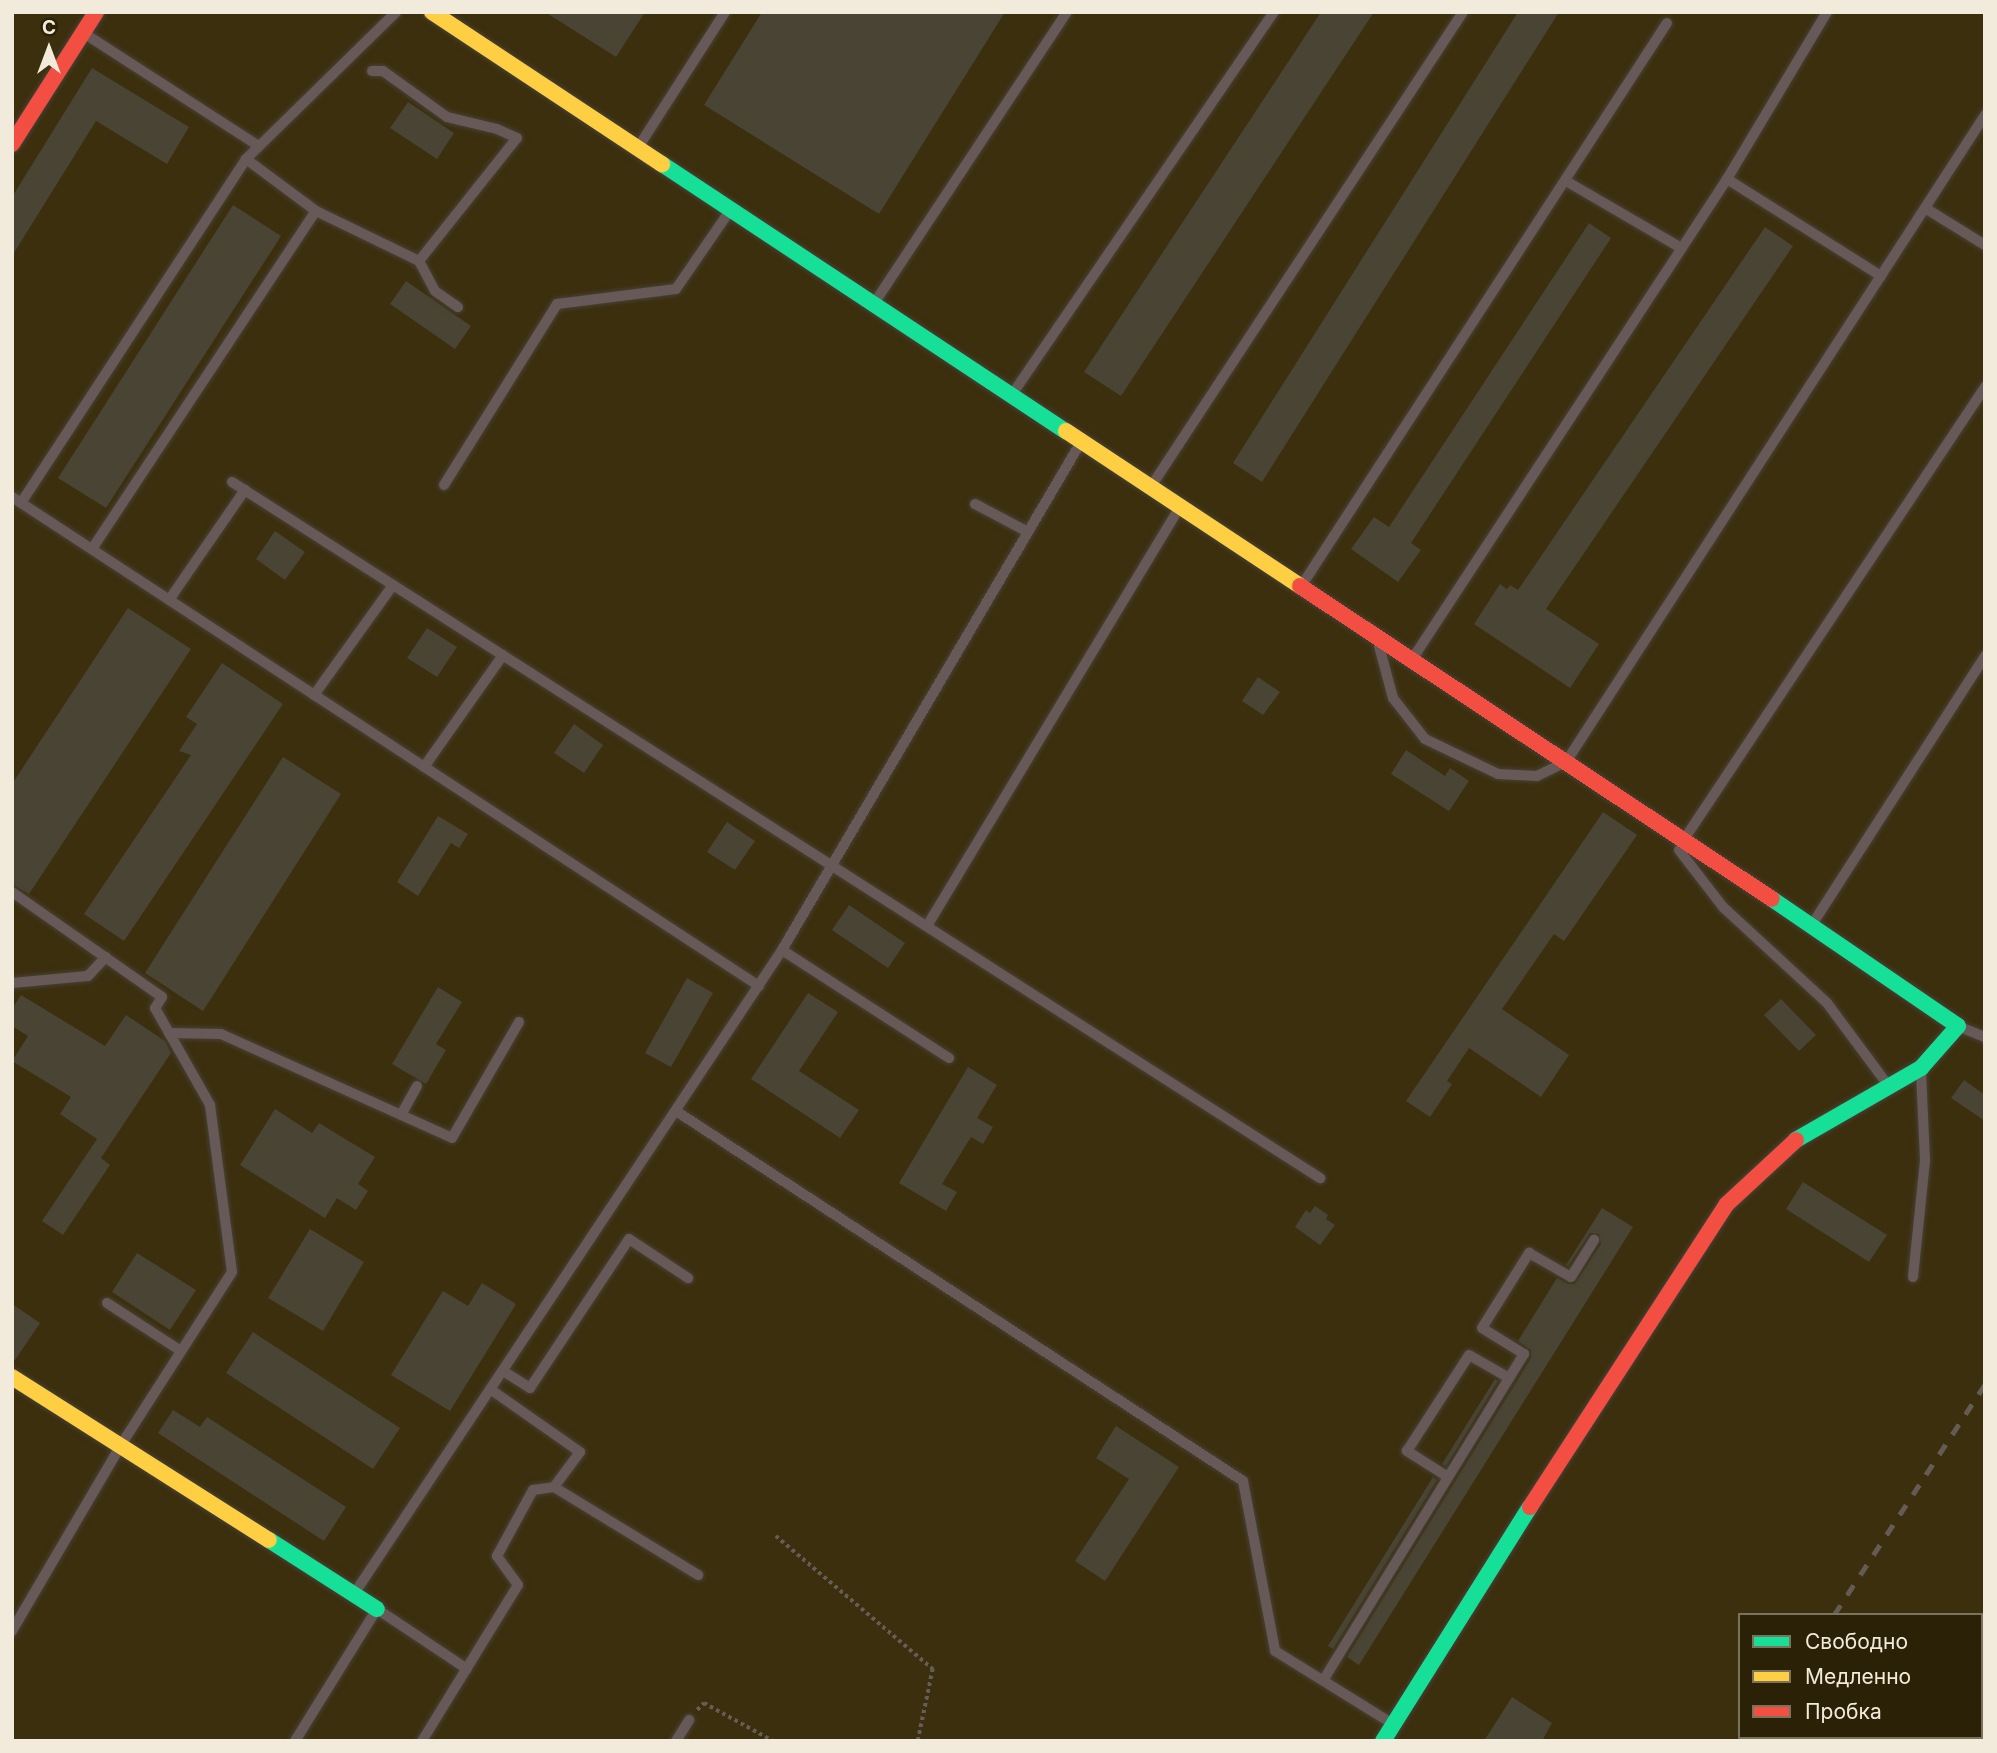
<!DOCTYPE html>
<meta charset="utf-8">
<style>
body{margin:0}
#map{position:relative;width:1997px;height:1753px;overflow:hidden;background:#2d2618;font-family:Inter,sans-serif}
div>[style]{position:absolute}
.built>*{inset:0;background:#3c2f0e}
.building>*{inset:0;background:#4a4434}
.path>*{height:3.5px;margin-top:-1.75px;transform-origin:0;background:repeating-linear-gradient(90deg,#655d58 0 3.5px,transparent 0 7px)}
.roads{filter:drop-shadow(0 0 2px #474135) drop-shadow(0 0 2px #474135)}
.lane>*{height:10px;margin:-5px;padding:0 5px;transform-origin:5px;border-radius:5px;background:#665958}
.fast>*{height:16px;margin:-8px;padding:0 8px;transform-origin:8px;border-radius:8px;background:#16e098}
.slow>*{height:16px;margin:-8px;padding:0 8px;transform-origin:8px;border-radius:8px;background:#ffcf43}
.jam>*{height:16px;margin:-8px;padding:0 8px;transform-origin:8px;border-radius:8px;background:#f24e42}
.rail>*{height:5px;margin-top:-2.5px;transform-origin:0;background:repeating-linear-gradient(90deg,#645c54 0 12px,transparent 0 24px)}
span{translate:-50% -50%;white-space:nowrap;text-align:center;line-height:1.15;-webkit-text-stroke:7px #2b2106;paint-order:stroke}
.frame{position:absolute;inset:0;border:14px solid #f2ebdb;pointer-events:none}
.legend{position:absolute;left:1738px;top:1613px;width:245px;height:126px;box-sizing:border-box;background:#2b2106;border:2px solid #7b725b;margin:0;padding:9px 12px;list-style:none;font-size:21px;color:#f2ebdb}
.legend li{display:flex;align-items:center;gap:14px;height:35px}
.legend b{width:35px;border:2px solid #7b725b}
.north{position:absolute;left:14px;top:14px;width:70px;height:70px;-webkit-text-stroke:5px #2b2106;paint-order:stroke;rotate:0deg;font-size:19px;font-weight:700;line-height:28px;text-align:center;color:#f2ebdb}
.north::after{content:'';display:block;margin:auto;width:24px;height:32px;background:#f2ebdb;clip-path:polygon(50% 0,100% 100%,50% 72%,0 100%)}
</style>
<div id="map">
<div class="built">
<div style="clip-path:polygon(evenodd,12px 12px,1985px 12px,1985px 1741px,12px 1741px,12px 12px,1740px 1615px,1981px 1615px,1981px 1737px,1740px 1737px,1740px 1615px)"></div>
</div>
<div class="building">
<div style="clip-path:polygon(545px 12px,645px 12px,616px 57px)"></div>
<div style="clip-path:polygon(762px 12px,1005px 12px,879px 214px,704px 105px)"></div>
<div style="clip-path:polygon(1321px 12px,1374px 12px,1121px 396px,1084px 372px)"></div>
<div style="clip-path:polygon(1518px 12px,1559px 12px,1262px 482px,1233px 463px)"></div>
<div style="clip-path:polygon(92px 68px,189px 127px,167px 164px,96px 121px,12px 256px,12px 197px)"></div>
<div style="clip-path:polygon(408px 102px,454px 133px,437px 159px,390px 128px)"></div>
<div style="clip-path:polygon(233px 205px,281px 236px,106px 508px,58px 478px)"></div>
<div style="clip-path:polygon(1589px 223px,1611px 238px,1411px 543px,1421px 550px,1398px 582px,1351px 549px,1374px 517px,1389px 527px)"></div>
<div style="clip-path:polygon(1765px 227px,1793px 246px,1546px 609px,1599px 644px,1570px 688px,1474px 624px,1500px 584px,1507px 589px,1510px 585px,1518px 590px)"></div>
<div style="clip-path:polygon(406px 281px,471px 326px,455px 349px,390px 304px)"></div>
<div style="clip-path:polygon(275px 531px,305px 552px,285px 580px,256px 559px)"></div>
<div style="clip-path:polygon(128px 608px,191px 649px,29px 894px,12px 884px,12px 784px)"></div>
<div style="clip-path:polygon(427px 628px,457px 647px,437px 677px,407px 658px)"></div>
<div style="clip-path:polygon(222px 663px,283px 704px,124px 941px,84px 914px,191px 755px,179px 751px,197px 724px,186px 717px)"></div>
<div style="clip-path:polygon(1258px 677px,1280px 692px,1263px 715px,1242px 701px)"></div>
<div style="clip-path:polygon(574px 724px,603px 745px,584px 773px,554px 753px)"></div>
<div style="clip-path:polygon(1406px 750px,1445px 776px,1450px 768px,1469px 781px,1449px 811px,1391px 774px)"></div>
<div style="clip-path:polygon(283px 757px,341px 794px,203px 1011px,145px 973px)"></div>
<div style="clip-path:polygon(1603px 812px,1637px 835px,1564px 941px,1554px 934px,1502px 1009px,1569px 1055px,1541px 1097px,1469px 1048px,1447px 1081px,1452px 1084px,1430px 1117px,1406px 1101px)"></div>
<div style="clip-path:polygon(438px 816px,468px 834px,459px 848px,451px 843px,418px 896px,397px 882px)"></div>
<div style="clip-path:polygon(727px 822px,755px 841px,735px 870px,707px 852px)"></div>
<div style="clip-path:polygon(849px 905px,905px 943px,888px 968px,832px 930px)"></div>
<div style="clip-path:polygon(687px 978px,713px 993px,671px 1067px,645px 1053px)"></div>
<div style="clip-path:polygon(438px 987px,462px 1002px,436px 1044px,446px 1050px,426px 1084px,392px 1064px)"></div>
<div style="clip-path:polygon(808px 993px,838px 1012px,799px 1071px,859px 1110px,840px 1138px,751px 1079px)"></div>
<div style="clip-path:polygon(21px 995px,105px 1046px,126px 1015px,165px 1041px,171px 1053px,101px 1158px,110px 1165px,63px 1235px,42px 1221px,97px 1139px,60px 1114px,71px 1097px,12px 1061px,28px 1036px,12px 1026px,12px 1009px)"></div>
<div style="clip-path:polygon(1781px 999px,1816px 1035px,1799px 1051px,1764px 1015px)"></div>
<div style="clip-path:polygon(968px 1067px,997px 1085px,977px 1118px,993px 1127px,983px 1144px,971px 1137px,942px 1184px,957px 1192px,946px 1211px,899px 1183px)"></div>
<div style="clip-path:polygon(1964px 1080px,1985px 1095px,1985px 1121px,1951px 1098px)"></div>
<div style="clip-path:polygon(275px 1109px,312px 1133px,319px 1123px,375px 1157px,358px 1184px,368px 1191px,356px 1210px,337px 1198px,325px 1218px,240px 1165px)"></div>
<div style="clip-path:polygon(1803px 1182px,1887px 1235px,1869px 1262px,1786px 1209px)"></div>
<div style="clip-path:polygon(1315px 1206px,1328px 1215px,1326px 1219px,1335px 1225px,1320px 1245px,1295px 1227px,1306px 1210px,1310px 1213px)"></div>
<div style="clip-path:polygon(1602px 1208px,1633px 1227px,1359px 1665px,1347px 1657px,1531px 1358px,1531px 1350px,1518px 1341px,1557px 1278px,1568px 1284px,1575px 1284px,1601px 1244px,1599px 1234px,1590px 1233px,1568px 1266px,1566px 1265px)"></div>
<div style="clip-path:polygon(310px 1229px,364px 1262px,323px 1331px,268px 1298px)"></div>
<div style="clip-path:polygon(137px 1253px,196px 1290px,170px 1330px,112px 1292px)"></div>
<div style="clip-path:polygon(482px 1283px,516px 1304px,450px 1411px,391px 1375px,443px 1291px,468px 1306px)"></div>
<div style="clip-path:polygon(12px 1304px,40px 1323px,15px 1360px,12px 1360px)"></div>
<div style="clip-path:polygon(253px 1332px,400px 1428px,373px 1469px,226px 1373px)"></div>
<div style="clip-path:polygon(1495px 1379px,1498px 1381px,1446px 1466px,1442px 1464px)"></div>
<div style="clip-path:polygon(173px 1410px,200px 1427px,207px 1417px,346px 1507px,324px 1541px,158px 1433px)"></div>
<div style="clip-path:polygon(1116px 1426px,1179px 1467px,1105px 1581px,1075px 1561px,1129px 1479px,1096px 1458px)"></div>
<div style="clip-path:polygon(1433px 1477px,1437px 1480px,1333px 1649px,1328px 1646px)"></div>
<div style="clip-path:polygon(1512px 1697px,1552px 1723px,1542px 1741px,1484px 1741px)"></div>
</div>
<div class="path">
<div style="left:776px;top:1536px;width:206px;rotate:40.3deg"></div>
<div style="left:933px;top:1669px;width:74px;rotate:101.8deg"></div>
<div style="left:697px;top:1710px;width:10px;rotate:-45deg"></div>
<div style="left:704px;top:1703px;width:79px;rotate:28.8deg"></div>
</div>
<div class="roads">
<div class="lane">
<div style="left:85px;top:34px;width:207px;rotate:32.8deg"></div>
<div style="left:639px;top:146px;width:159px;rotate:-57.3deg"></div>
<div style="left:246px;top:159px;width:87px;rotate:36.6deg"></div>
<div style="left:316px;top:211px;width:114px;rotate:25.9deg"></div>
<div style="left:419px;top:261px;width:157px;rotate:-51.5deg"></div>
<div style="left:517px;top:138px;width:22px;rotate:-156deg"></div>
<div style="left:497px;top:129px;width:51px;rotate:-166.5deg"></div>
<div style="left:447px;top:117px;width:79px;rotate:-144.3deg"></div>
<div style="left:383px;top:71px;width:11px;rotate:180deg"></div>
<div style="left:1727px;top:179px;width:195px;rotate:-59.1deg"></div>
<div style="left:1566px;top:181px;width:133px;rotate:30.2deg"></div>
<div style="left:1925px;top:208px;width:70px;rotate:31.7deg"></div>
<div style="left:419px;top:261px;width:34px;rotate:62deg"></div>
<div style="left:435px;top:291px;width:28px;rotate:35deg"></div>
<div style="left:875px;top:302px;width:348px;rotate:-56.5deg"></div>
<div style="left:1013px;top:393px;width:462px;rotate:-55.6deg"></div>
<div style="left:232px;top:482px;width:1292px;rotate:32.61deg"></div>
<div style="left:444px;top:485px;width:213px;rotate:-58deg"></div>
<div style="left:557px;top:304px;width:120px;rotate:-7.2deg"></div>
<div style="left:676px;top:289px;width:93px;rotate:-55.5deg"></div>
<div style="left:1152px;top:485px;width:566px;rotate:-56.67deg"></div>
<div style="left:12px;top:497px;width:893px;rotate:33.21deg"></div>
<div style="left:21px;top:503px;width:411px;rotate:-56.8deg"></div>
<div style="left:246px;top:159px;width:210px;rotate:-44.4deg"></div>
<div style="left:975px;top:504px;width:60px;rotate:27.8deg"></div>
<div style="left:92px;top:549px;width:405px;rotate:-56.5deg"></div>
<div style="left:1302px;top:585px;width:670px;rotate:-57deg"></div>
<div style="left:169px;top:600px;width:134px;rotate:-55.4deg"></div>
<div style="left:1379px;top:646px;width:54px;rotate:74.9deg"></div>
<div style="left:1393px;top:698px;width:52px;rotate:52deg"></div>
<div style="left:1425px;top:739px;width:81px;rotate:25.6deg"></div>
<div style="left:1498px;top:774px;width:39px;rotate:3deg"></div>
<div style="left:1537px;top:776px;width:32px;rotate:-26deg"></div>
<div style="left:1566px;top:762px;width:771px;rotate:-57.07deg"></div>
<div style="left:1413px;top:658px;width:573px;rotate:-56.75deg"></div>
<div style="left:1727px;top:179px;width:182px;rotate:32.2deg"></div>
<div style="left:314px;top:695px;width:135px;rotate:-54.3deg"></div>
<div style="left:424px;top:767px;width:137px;rotate:-54.8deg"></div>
<div style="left:1685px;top:838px;width:542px;rotate:-56.37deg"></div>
<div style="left:1679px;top:850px;width:72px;rotate:52.3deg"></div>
<div style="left:1723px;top:907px;width:142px;rotate:42.7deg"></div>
<div style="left:1827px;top:1003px;width:102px;rotate:53.4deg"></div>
<div style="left:12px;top:892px;width:183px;rotate:35deg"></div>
<div style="left:162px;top:997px;width:13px;rotate:122deg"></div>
<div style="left:155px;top:1008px;width:112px;rotate:60.4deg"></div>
<div style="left:210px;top:1105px;width:168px;rotate:82.5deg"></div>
<div style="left:232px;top:1272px;width:206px;rotate:122.7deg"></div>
<div style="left:121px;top:1445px;width:216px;rotate:120.4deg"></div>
<div style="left:1813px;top:923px;width:318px;rotate:-57.2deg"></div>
<div style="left:927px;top:926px;width:487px;rotate:-58.9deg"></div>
<div style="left:782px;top:950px;width:199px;rotate:32.9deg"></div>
<div style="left:12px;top:983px;width:76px;rotate:-5.3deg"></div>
<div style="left:88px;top:976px;width:26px;rotate:-47deg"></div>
<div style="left:1960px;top:1027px;width:27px;rotate:22deg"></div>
<div style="left:169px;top:1033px;width:52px;rotate:1.1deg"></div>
<div style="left:221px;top:1034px;width:253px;rotate:24.2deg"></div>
<div style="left:452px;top:1138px;width:134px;rotate:-60deg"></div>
<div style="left:676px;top:1111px;width:677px;rotate:33.13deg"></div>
<div style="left:1243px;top:1481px;width:173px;rotate:79.3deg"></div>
<div style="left:1275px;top:1651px;width:137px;rotate:31.8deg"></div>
<div style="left:401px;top:1115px;width:33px;rotate:-61deg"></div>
<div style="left:1913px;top:1277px;width:118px;rotate:-84.1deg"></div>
<div style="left:1925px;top:1160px;width:89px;rotate:-92.6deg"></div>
<div style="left:107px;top:1303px;width:88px;rotate:33deg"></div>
<div style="left:503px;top:1371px;width:32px;rotate:32deg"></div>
<div style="left:530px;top:1388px;width:179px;rotate:-56.4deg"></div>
<div style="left:629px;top:1239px;width:71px;rotate:33.5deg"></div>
<div style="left:490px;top:1389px;width:110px;rotate:35deg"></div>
<div style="left:580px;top:1452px;width:44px;rotate:126.6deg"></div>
<div style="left:1448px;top:1477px;width:49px;rotate:-147.6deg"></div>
<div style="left:1407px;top:1451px;width:114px;rotate:-57.1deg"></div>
<div style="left:1469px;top:1355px;width:46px;rotate:29.9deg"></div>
<div style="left:354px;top:1594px;width:773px;rotate:-56.39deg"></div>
<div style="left:782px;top:950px;width:589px;rotate:-59.52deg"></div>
<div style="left:1324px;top:1679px;width:382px;rotate:-58.4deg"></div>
<div style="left:1524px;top:1354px;width:49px;rotate:-148.2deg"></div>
<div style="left:1482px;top:1328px;width:89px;rotate:-57.9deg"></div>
<div style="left:1529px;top:1253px;width:48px;rotate:29.7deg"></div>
<div style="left:1571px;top:1277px;width:44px;rotate:-58.1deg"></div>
<div style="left:1981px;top:1704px;width:4px;rotate:-14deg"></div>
<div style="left:295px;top:1741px;width:155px;rotate:-58.2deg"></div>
<div style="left:377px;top:1609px;width:108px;rotate:33.7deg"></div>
<div style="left:422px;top:1741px;width:183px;rotate:-58.4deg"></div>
<div style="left:518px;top:1585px;width:36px;rotate:-126deg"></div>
<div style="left:497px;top:1556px;width:75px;rotate:-61.4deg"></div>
<div style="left:533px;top:1490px;width:21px;rotate:-8deg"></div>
<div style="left:554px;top:1487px;width:169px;rotate:31.4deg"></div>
<div style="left:676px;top:1741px;width:25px;rotate:-58deg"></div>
<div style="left:1886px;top:1741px;width:7px;rotate:-34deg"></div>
</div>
<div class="fast">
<div style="left:662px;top:164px;width:484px;rotate:33.5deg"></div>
<div style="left:1772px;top:899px;width:225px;rotate:34.3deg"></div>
<div style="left:1958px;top:1026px;width:56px;rotate:131.4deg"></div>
<div style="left:1921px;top:1068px;width:144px;rotate:150.1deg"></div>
<div style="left:269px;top:1540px;width:128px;rotate:32.6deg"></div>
<div style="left:1383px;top:1741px;width:276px;rotate:-57.9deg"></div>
</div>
<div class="slow">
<div style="left:432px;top:12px;width:276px;rotate:33.5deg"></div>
<div style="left:1066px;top:431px;width:281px;rotate:33.5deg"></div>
<div style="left:12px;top:1377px;width:304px;rotate:32.4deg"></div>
</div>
<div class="jam">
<div style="left:12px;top:144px;width:156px;rotate:-57.5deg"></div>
<div style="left:1300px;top:586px;width:566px;rotate:33.55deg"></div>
<div style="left:1530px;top:1507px;width:361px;rotate:-57deg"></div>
<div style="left:1727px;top:1204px;width:94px;rotate:-42.8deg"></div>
</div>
</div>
<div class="rail">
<div style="left:1834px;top:1615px;width:276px;rotate:-56.8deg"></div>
<div style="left:1750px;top:1741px;width:4px;rotate:-63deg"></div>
</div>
<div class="frame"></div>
<ul class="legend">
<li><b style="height:9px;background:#16e098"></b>Свободно</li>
<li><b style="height:9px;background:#ffcf43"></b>Медленно</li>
<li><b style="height:9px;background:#f24e42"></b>Пробка</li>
</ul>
<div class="north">С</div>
</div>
